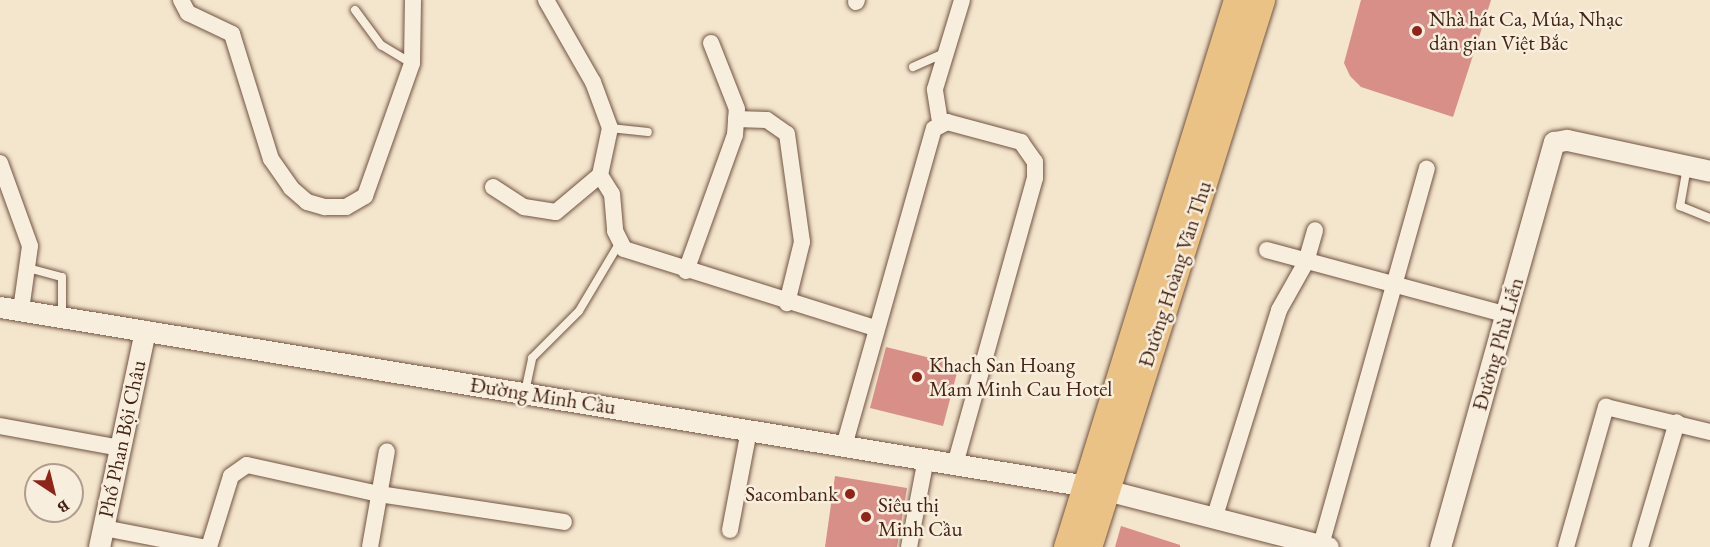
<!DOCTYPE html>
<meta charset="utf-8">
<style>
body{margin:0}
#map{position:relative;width:1710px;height:547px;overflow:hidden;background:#f4e5cd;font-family:"EB Garamond",serif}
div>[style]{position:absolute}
.building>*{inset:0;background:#d78f87}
.roads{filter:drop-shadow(0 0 2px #715442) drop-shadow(0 0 2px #715442)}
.service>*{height:8px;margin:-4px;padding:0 4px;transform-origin:4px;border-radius:4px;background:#f8eede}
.minor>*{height:16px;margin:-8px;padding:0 8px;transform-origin:8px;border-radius:8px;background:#f8eede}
.tertiary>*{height:21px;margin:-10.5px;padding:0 10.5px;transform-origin:10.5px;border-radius:10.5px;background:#f8eede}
.primary>*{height:27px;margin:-13.5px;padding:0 13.5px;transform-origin:13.5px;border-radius:13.5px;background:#eac286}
.dots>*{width:16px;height:16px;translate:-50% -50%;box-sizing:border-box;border:3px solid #f8eede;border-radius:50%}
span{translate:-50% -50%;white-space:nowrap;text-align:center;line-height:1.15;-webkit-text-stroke:5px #f8eede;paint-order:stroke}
.poi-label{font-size:21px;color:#452414}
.left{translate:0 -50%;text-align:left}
.right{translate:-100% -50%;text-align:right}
.street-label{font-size:21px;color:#452414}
.north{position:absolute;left:24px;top:463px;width:60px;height:60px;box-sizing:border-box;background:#f8eede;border:2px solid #b09d8d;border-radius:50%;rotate:145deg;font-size:16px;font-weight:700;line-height:24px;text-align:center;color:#452414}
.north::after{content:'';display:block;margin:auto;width:21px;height:27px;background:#8f2418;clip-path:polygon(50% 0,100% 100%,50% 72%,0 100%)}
</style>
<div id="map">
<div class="building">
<div style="clip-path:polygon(1361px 0,1491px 0,1453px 117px,1361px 87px,1350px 76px,1344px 63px)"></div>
<div style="clip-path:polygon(886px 347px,959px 365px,943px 426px,870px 408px)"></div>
<div style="clip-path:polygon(835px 476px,907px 488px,897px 547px,825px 547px)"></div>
<div style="clip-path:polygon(1121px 526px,1180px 545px,1180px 547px,1115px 547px)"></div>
</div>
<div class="roads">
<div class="service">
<div style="left:355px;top:10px;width:44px;rotate:53.4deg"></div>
<div style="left:381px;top:45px;width:35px;rotate:31deg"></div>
<div style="left:913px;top:67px;width:35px;rotate:-24deg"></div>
<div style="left:610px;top:128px;width:38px;rotate:6deg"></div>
<div style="left:1687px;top:167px;width:40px;rotate:100deg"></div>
<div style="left:1680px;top:206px;width:32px;rotate:22deg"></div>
<div style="left:28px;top:268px;width:35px;rotate:15deg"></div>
<div style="left:62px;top:277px;width:39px;rotate:90deg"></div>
<div style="left:525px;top:392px;width:35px;rotate:-78deg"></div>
<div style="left:532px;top:358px;width:66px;rotate:-45deg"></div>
<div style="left:579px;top:311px;width:78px;rotate:-59.2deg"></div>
</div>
<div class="minor">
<div style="left:181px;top:0;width:15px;rotate:62deg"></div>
<div style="left:188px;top:13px;width:49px;rotate:25.5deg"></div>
<div style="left:232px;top:34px;width:131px;rotate:72.7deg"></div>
<div style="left:271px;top:159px;width:35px;rotate:55deg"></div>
<div style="left:291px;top:188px;width:21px;rotate:41deg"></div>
<div style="left:307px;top:202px;width:19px;rotate:16deg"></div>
<div style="left:325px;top:207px;width:21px"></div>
<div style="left:346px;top:207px;width:22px;rotate:-30deg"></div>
<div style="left:365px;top:196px;width:141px;rotate:-70.5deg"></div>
<div style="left:412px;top:63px;width:63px;rotate:-89.1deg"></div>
<div style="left:546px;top:0;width:95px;rotate:60.2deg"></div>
<div style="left:593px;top:82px;width:49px;rotate:69.7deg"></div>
<div style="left:610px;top:128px;width:48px;rotate:102deg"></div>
<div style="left:856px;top:2px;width:2px;rotate:-63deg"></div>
<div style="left:736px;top:119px;width:31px;rotate:2deg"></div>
<div style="left:767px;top:120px;width:24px;rotate:35deg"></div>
<div style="left:787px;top:134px;width:109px;rotate:82.1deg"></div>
<div style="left:802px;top:242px;width:63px;rotate:103.8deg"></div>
<div style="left:940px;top:122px;width:33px;rotate:-99deg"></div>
<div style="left:935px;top:89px;width:93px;rotate:-73.1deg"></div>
<div style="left:0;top:163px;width:88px;rotate:70.1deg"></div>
<div style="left:30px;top:246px;width:65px;rotate:98deg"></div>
<div style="left:493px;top:187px;width:37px;rotate:33deg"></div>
<div style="left:524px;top:207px;width:32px;rotate:9deg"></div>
<div style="left:556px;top:212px;width:57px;rotate:-40.1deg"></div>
<div style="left:600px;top:175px;width:22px;rotate:58deg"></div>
<div style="left:612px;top:194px;width:37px;rotate:85deg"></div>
<div style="left:615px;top:231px;width:20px;rotate:63deg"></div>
<div style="left:624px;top:249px;width:263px;rotate:17.5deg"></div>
<div style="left:1267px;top:250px;width:246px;rotate:15.1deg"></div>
<div style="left:686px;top:271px;width:145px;rotate:-70.2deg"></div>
<div style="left:735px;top:135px;width:26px;rotate:-86deg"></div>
<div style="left:737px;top:109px;width:71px;rotate:-111.5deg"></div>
<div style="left:0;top:426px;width:122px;rotate:10.4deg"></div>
<div style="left:844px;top:446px;width:330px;rotate:-74.2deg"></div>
<div style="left:934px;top:129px;width:15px;rotate:-28deg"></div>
<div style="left:947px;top:122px;width:77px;rotate:15.1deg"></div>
<div style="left:1021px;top:142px;width:24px;rotate:55deg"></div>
<div style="left:1035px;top:162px;width:16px;rotate:90deg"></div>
<div style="left:1035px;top:178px;width:297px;rotate:105.6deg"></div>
<div style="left:1214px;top:519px;width:219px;rotate:-72.7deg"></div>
<div style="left:1279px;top:310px;width:55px;rotate:-60.6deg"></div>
<div style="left:1306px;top:262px;width:33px;rotate:-74deg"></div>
<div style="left:104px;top:528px;width:100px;rotate:11deg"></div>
<div style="left:730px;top:530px;width:102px;rotate:-79.2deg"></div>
<div style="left:1321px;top:545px;width:391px;rotate:-74.3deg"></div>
<div style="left:209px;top:547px;width:74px;rotate:-72.8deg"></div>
<div style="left:231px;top:476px;width:19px;rotate:-35deg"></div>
<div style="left:247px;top:465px;width:135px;rotate:12.4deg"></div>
<div style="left:379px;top:494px;width:187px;rotate:8.6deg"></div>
<div style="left:370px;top:547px;width:97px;rotate:-80deg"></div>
<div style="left:909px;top:547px;width:90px;rotate:-79.1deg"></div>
<div style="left:1566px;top:547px;width:146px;rotate:-74.1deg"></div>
<div style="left:1606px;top:407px;width:107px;rotate:13.5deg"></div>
<div style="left:1640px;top:547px;width:130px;rotate:-73.5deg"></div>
</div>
<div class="tertiary">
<div style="left:0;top:307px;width:1102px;rotate:9.35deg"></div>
<div style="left:1106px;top:490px;width:229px;rotate:14.4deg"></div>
<div style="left:99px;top:547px;width:221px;rotate:-78deg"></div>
<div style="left:1440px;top:547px;width:421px;rotate:-74.3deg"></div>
<div style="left:1554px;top:142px;width:13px;rotate:-9deg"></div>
<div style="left:1567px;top:140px;width:146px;rotate:12.2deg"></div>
</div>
<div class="primary">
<div style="left:1067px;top:547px;width:573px;rotate:-72.74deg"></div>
<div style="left:1088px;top:547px;width:574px;rotate:-72.45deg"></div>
</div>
</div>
<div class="dots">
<div style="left:1417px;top:31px;background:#8f2418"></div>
<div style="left:917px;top:377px;background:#8f2418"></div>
<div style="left:850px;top:494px;background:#8f2418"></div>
<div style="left:866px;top:517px;background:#8f2418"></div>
</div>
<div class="poi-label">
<span class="left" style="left:1429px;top:31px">Nhà hát Ca, Múa, Nhạc<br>dân gian Việt Bắc</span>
<span class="left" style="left:929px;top:377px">Khach San Hoang<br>Mam Minh Cau Hotel</span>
<span class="right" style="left:838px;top:494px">Sacombank</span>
<span class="left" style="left:878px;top:517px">Siêu thị<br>Minh Cầu</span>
</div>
<div class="street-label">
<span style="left:1175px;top:274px;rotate:-72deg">Đường Hoàng Văn Thụ</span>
<span style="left:1498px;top:344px;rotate:-74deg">Đường Phù Liễn</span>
<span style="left:543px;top:396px;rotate:9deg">Đường Minh Cầu</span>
<span style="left:122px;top:439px;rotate:-78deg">Phố Phan Bội Châu</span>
</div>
<div class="north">B</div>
</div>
